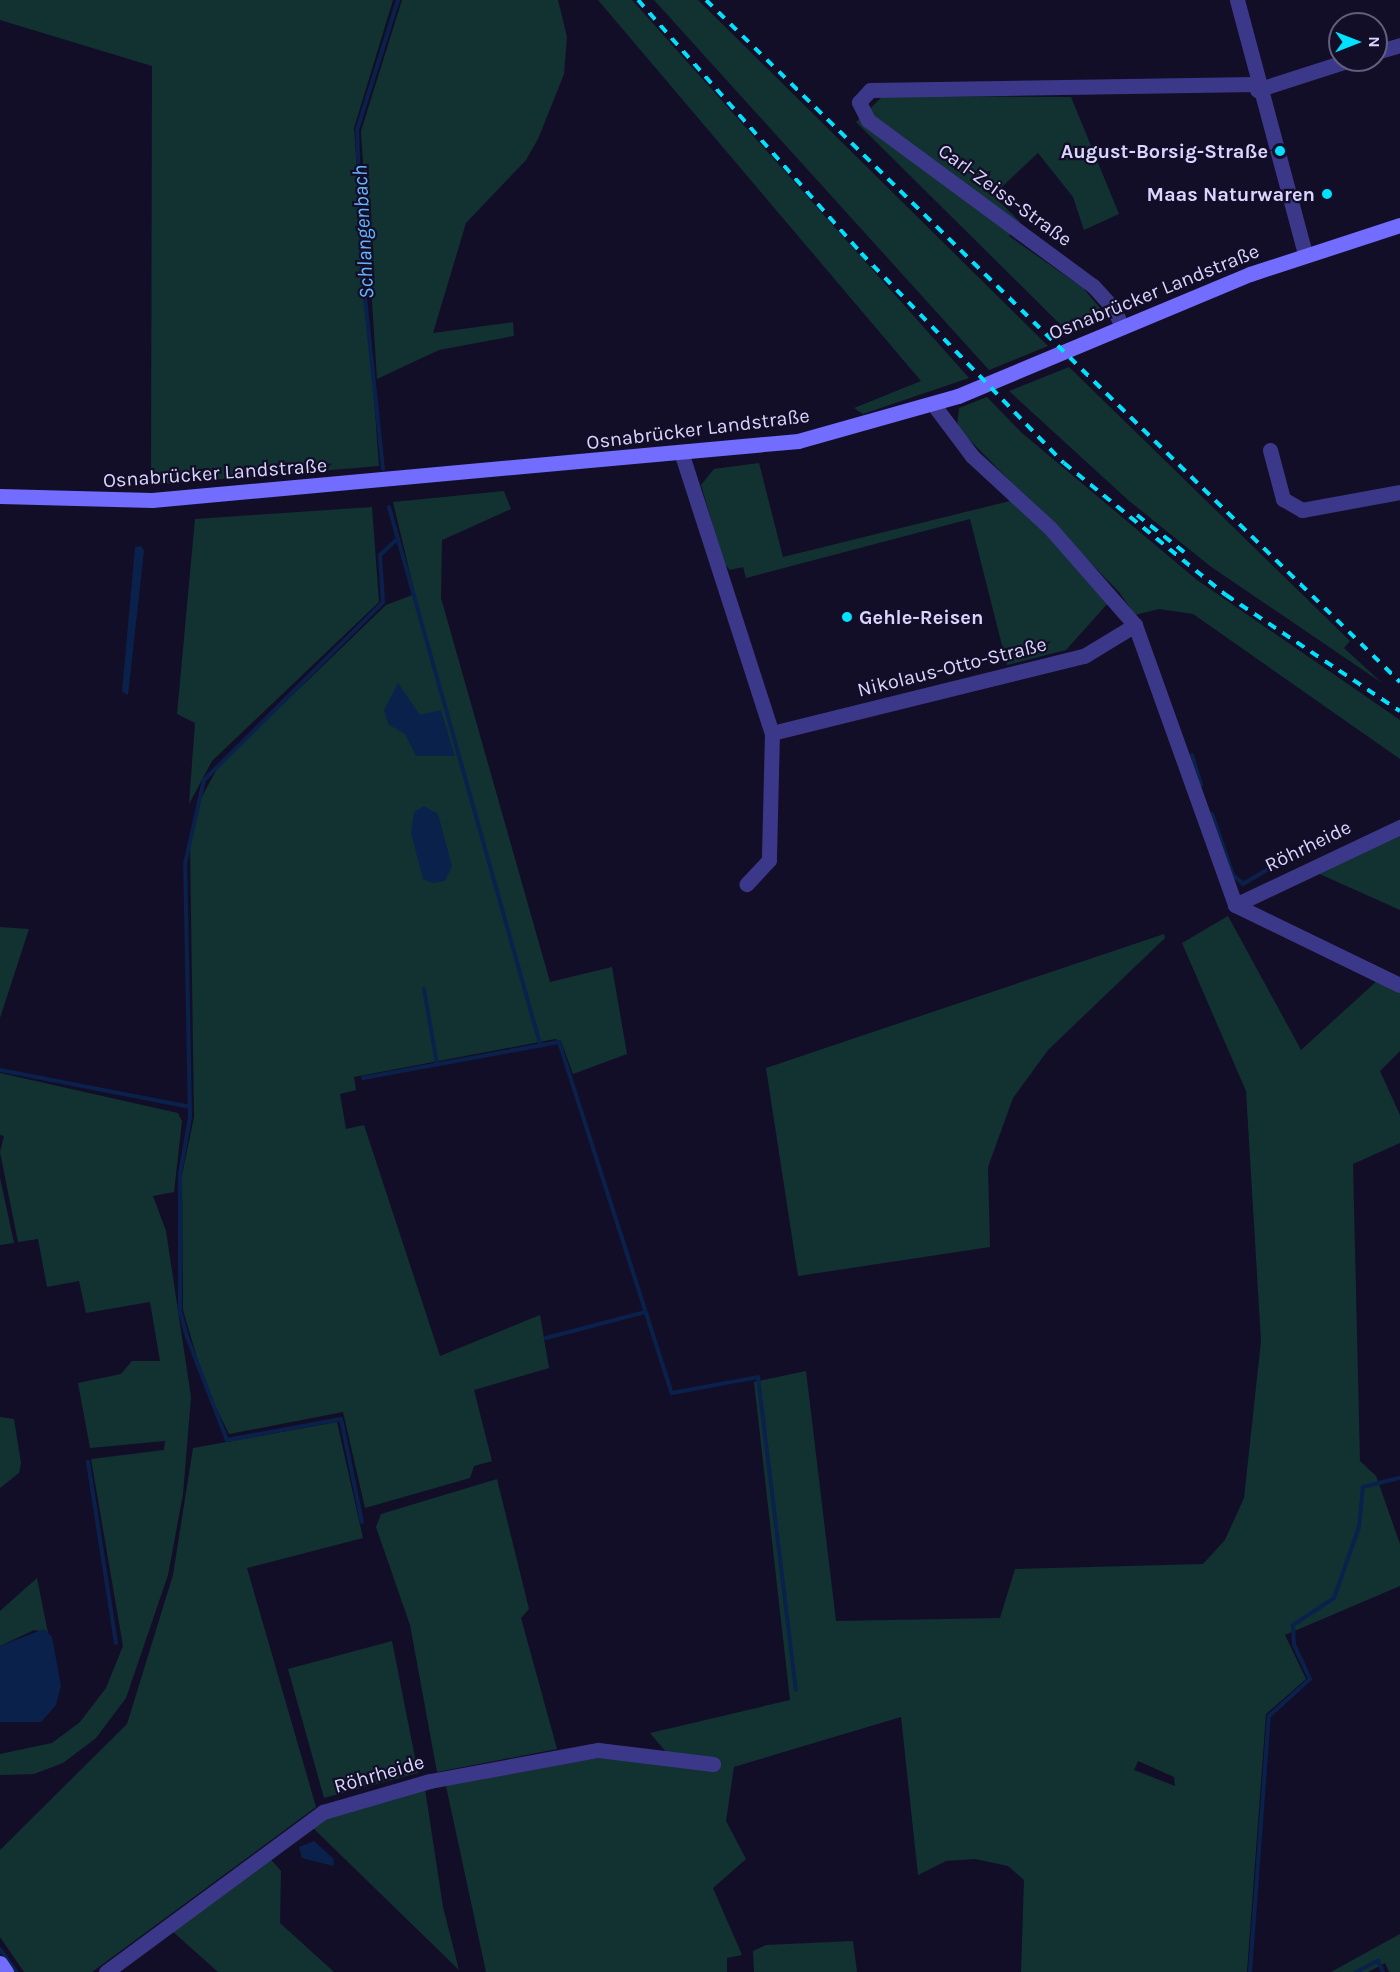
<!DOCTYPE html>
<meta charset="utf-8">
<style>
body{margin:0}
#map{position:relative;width:1400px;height:1972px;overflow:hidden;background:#130e28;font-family:Karla,sans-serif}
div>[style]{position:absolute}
.green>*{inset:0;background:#113231}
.water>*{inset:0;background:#0a214b}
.stream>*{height:4px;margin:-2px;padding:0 2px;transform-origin:2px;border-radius:2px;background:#0a214b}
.street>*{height:15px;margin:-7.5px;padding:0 7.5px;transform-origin:7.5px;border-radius:7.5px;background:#3c3889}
.secondary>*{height:15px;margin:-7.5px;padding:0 7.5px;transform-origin:7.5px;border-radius:7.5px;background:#726cff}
.rail>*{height:4px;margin-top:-2px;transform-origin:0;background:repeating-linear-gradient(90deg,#01e2ff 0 9px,transparent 0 17px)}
.dots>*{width:16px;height:16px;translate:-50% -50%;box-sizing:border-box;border:3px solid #130e28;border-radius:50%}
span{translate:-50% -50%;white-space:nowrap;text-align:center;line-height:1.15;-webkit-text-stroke:4.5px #130e28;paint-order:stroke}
.poi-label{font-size:20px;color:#dad5ff;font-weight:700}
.right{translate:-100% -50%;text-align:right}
.left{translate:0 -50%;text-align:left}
.street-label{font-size:20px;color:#dad5ff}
.water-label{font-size:21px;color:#63b5ff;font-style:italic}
.north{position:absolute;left:1328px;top:12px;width:60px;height:60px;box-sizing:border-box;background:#130e28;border:2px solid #635e7e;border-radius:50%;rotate:90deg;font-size:16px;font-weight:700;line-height:24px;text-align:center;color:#dad5ff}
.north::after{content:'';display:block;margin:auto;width:21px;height:27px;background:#01e2ff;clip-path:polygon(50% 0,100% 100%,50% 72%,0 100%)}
</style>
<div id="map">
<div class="green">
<div style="clip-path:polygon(0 0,393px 0,354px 128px,379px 466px,151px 485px,152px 66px,0 20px)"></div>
<div style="clip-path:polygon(402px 0,558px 0,567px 37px,564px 74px,538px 139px,526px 160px,466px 223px,433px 333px,513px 322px,514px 336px,439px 350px,377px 379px,361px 131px)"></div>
<div style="clip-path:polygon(598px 0,632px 0,969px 378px,863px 414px,854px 408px,921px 381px)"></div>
<div style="clip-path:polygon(654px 0,698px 0,1048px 346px,989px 370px)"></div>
<div style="clip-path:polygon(883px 96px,1071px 97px,1119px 214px,1084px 230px,1073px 197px,1038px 153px,993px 195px,1020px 222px,1009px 236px,1083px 288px,1100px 308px,1098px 323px,1070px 334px,856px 122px)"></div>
<div style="clip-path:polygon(1069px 367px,1350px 641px,1344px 648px,1382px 683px,1210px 566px,1128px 500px,1009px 391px)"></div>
<div style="clip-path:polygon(987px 397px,1022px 433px,1197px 580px,1400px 720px,1400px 759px,1193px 614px,1159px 609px,1135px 615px,1119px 592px,957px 427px,959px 408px)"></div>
<div style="clip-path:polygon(759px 463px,783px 557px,1014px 500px,1109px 602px,1066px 650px,1007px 665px,970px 519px,746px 578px,743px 567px,730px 570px,724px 563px,701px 485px,714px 469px)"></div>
<div style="clip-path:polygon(504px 491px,511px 509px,442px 540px,441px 598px,550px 982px,612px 967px,627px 1054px,573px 1074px,561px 1041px,555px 1039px,354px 1077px,356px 1090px,340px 1094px,346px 1129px,364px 1125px,440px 1356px,540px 1315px,549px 1368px,474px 1390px,492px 1461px,474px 1466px,470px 1478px,365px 1508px,343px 1412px,229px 1434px,205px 1385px,183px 1310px,182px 1175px,194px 1117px,190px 842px,197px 806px,218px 767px,386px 605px,415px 594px,393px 502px)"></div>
<div style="clip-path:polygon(372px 507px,379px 602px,212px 761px,189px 804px,195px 723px,177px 714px,195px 519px)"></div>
<div style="clip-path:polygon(1400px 832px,1400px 910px,1313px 871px)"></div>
<div style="clip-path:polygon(evenodd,1228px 916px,1301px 1050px,1378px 980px,1400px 990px,1400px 1051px,1380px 1071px,1400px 1115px,1400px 1143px,1353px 1164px,1360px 1461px,1376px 1476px,1400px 1544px,1400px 1586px,1285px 1635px,1306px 1679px,1266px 1714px,1247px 1972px,1021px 1972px,1024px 1880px,1008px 1866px,975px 1859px,946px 1861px,918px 1875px,901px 1717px,734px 1767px,726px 1821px,746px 1859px,713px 1888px,742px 1955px,727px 1958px,727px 1972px,486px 1972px,446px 1786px,598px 1758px,678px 1766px,650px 1733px,790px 1700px,754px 1382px,806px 1371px,836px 1621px,1000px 1618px,1015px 1569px,1203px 1564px,1225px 1540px,1244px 1498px,1261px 1341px,1246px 1091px,1182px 943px,1228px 916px,1138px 1761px,1174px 1777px,1175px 1786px,1134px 1770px,1138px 1761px)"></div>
<div style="clip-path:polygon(0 927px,29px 929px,0 1018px)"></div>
<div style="clip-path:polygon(1164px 934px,1165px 938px,1048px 1050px,1013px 1098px,988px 1167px,990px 1247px,798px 1276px,766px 1068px)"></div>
<div style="clip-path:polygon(0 1073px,178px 1113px,182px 1121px,174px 1192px,153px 1196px,166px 1231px,191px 1397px,183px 1494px,168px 1575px,126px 1698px,96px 1738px,63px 1763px,34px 1774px,0 1775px,0 1754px,52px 1743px,80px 1722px,106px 1688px,123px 1646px,91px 1459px,164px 1450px,165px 1441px,90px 1448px,78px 1383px,121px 1374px,132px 1361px,160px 1361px,150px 1302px,86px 1313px,79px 1281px,47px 1287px,38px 1239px,18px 1242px,0 1152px,4px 1136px,0 1135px)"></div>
<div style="clip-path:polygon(0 1178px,14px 1243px,0 1245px)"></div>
<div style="clip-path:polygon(0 1417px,14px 1419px,21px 1463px,19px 1473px,0 1488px)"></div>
<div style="clip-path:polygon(337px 1422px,363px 1538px,247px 1568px,316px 1807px,92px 1972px,24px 1972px,0 1937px,0 1850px,127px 1724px,173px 1575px,193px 1448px)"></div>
<div style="clip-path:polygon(497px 1479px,529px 1609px,521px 1618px,557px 1749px,437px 1772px,410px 1625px,376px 1527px,381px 1514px)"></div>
<div style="clip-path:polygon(37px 1578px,48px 1633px,34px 1630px,0 1646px,0 1611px)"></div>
<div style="clip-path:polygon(392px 1641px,418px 1773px,324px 1798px,288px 1669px)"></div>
<div style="clip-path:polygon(425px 1789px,443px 1907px,459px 1970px,311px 1826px,326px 1816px)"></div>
<div style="clip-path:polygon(268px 1856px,281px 1871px,280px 1923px,334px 1972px,218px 1972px,170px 1929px)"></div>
<div style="clip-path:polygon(1400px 1934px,1400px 1972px,1389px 1972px,1385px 1963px,1368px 1972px,1331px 1972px)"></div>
<div style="clip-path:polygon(853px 1941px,857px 1972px,754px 1972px,753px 1951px,766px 1945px)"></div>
</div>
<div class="water">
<div style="clip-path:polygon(141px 546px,144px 551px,128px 695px,122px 692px,135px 547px)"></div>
<div style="clip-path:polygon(398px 683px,420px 715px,441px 710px,455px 756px,416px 756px,405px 734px,388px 724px,384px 710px)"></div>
<div style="clip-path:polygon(424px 806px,438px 814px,452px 866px,445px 881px,432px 883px,423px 879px,411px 833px,414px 812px)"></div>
<div style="clip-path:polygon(44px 1629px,52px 1637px,61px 1686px,56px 1705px,41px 1722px,0 1722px,0 1646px)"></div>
<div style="clip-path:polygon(314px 1841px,334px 1859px,333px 1866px,302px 1858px,299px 1847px)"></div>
</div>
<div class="stream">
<div style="left:383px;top:469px;width:191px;rotate:-96deg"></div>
<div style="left:363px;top:279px;width:149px;rotate:-92.3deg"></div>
<div style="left:357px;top:130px;width:136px;rotate:-72.5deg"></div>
<div style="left:389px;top:507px;width:558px;rotate:74.29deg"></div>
<div style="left:1192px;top:755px;width:31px;rotate:73deg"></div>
<div style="left:1212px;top:814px;width:65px;rotate:71deg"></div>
<div style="left:1233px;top:875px;width:13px;rotate:42deg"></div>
<div style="left:1243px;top:884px;width:104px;rotate:-30.5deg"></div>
<div style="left:424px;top:989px;width:76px;rotate:80.2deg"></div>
<div style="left:0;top:1070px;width:194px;rotate:11deg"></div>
<div style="left:363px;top:1078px;width:199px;rotate:-10.4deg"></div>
<div style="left:559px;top:1042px;width:369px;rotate:72.2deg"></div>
<div style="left:672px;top:1393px;width:87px;rotate:-10.5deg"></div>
<div style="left:758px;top:1377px;width:315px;rotate:83.1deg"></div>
<div style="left:546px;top:1338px;width:102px;rotate:-14.7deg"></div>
<div style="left:88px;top:1462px;width:183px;rotate:81.2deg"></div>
<div style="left:362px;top:1522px;width:105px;rotate:-101.5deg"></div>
<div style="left:341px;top:1419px;width:116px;rotate:169.6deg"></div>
<div style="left:227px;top:1440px;width:110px;rotate:-111.2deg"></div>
<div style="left:187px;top:1337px;width:28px;rotate:-105deg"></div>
<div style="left:180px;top:1310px;width:136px;rotate:-90deg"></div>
<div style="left:180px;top:1174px;width:58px;rotate:-80deg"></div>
<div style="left:190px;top:1117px;width:253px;rotate:-91.1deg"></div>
<div style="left:185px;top:864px;width:86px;rotate:-77.3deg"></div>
<div style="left:204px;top:780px;width:252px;rotate:-44.8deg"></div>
<div style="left:383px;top:602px;width:47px;rotate:-93.7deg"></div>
<div style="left:380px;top:555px;width:21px;rotate:-43deg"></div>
<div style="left:0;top:1949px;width:28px;rotate:55deg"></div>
<div style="left:1250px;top:1972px;width:257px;rotate:-85.8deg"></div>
<div style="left:1269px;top:1716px;width:55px;rotate:-42.1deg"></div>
<div style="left:1310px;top:1679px;width:38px;rotate:-115deg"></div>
<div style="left:1294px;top:1645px;width:20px;rotate:-93deg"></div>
<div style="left:1293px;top:1625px;width:49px;rotate:-33.4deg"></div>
<div style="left:1334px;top:1598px;width:75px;rotate:-70.6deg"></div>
<div style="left:1359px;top:1527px;width:40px;rotate:-84.3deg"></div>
<div style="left:1363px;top:1487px;width:38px;rotate:-14deg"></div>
<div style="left:1356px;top:1972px;width:25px;rotate:-27deg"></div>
<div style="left:1378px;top:1961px;width:12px;rotate:66deg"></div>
</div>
<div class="street">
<div style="left:1237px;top:0;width:263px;rotate:75deg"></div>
<div style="left:1376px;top:52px;width:25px;rotate:-16deg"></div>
<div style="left:1257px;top:90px;width:98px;rotate:-17.9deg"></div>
<div style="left:1122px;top:327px;width:20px;rotate:-114deg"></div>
<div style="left:1114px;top:309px;width:31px;rotate:-132deg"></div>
<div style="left:1093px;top:286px;width:280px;rotate:-143.6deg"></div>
<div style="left:868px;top:120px;width:20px;rotate:-117deg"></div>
<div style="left:859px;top:102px;width:16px;rotate:-47deg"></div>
<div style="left:870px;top:90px;width:386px;rotate:-0.9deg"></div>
<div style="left:933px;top:404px;width:65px;rotate:53.1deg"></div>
<div style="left:972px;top:456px;width:106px;rotate:42.7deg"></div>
<div style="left:1050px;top:528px;width:129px;rotate:48.8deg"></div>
<div style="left:1135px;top:625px;width:297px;rotate:70.3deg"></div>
<div style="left:1235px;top:905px;width:183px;rotate:25.9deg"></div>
<div style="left:1270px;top:450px;width:51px;rotate:75.1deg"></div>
<div style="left:1283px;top:499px;width:22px;rotate:30deg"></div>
<div style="left:1302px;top:510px;width:100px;rotate:-10.4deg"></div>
<div style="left:682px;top:455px;width:292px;rotate:72.1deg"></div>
<div style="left:772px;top:733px;width:127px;rotate:91.4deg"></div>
<div style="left:769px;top:860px;width:33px;rotate:133deg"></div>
<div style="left:772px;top:733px;width:321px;rotate:-13.9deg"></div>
<div style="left:1084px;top:656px;width:60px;rotate:-31.3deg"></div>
<div style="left:1235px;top:905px;width:183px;rotate:-25.3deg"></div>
<div style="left:106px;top:1972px;width:270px;rotate:-36.4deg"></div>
<div style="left:323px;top:1812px;width:111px;rotate:-16.2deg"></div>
<div style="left:430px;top:1781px;width:171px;rotate:-10.5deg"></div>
<div style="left:598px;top:1750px;width:116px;rotate:6.9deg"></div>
</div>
<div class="secondary">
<div style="left:0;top:496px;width:152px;rotate:1.5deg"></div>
<div style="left:152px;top:500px;width:649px;rotate:-5.22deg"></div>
<div style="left:798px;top:441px;width:166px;rotate:-15.7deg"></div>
<div style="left:958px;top:396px;width:316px;rotate:-22.7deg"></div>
<div style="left:1250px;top:274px;width:158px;rotate:-18.1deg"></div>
<div style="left:0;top:1963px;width:11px;rotate:56deg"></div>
</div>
<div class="rail">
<div style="left:638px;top:0;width:337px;rotate:48.6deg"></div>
<div style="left:861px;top:253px;width:292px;rotate:46deg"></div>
<div style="left:1064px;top:463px;width:209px;rotate:39.2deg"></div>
<div style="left:1226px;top:595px;width:209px;rotate:33.7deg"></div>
<div style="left:706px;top:0;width:973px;rotate:44.5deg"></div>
<div style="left:1137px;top:515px;width:60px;rotate:38.2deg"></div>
</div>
<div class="dots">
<div style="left:1280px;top:151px;background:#01e2ff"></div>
<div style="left:1327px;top:194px;background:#01e2ff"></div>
<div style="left:847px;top:617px;background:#01e2ff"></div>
</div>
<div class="poi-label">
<span class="right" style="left:1268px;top:151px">August-Borsig-Straße</span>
<span class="right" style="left:1315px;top:194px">Maas Naturwaren</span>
<span class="left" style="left:859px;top:617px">Gehle-Reisen</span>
</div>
<div class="street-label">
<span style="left:1005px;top:195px;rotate:36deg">Carl-Zeiss-Straße</span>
<span style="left:1154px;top:292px;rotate:-22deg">Osnabrücker Landstraße</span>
<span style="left:698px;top:429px;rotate:-7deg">Osnabrücker Landstraße</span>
<span style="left:215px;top:473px;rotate:-4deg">Osnabrücker Landstraße</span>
<span style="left:952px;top:667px;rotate:-14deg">Nikolaus-Otto-Straße</span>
<span style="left:1308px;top:846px;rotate:-26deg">Röhrheide</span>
<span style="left:379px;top:1774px;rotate:-16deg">Röhrheide</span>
</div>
<div class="water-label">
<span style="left:363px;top:232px;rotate:-93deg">Schlangenbach</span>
</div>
<div class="north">N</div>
</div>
